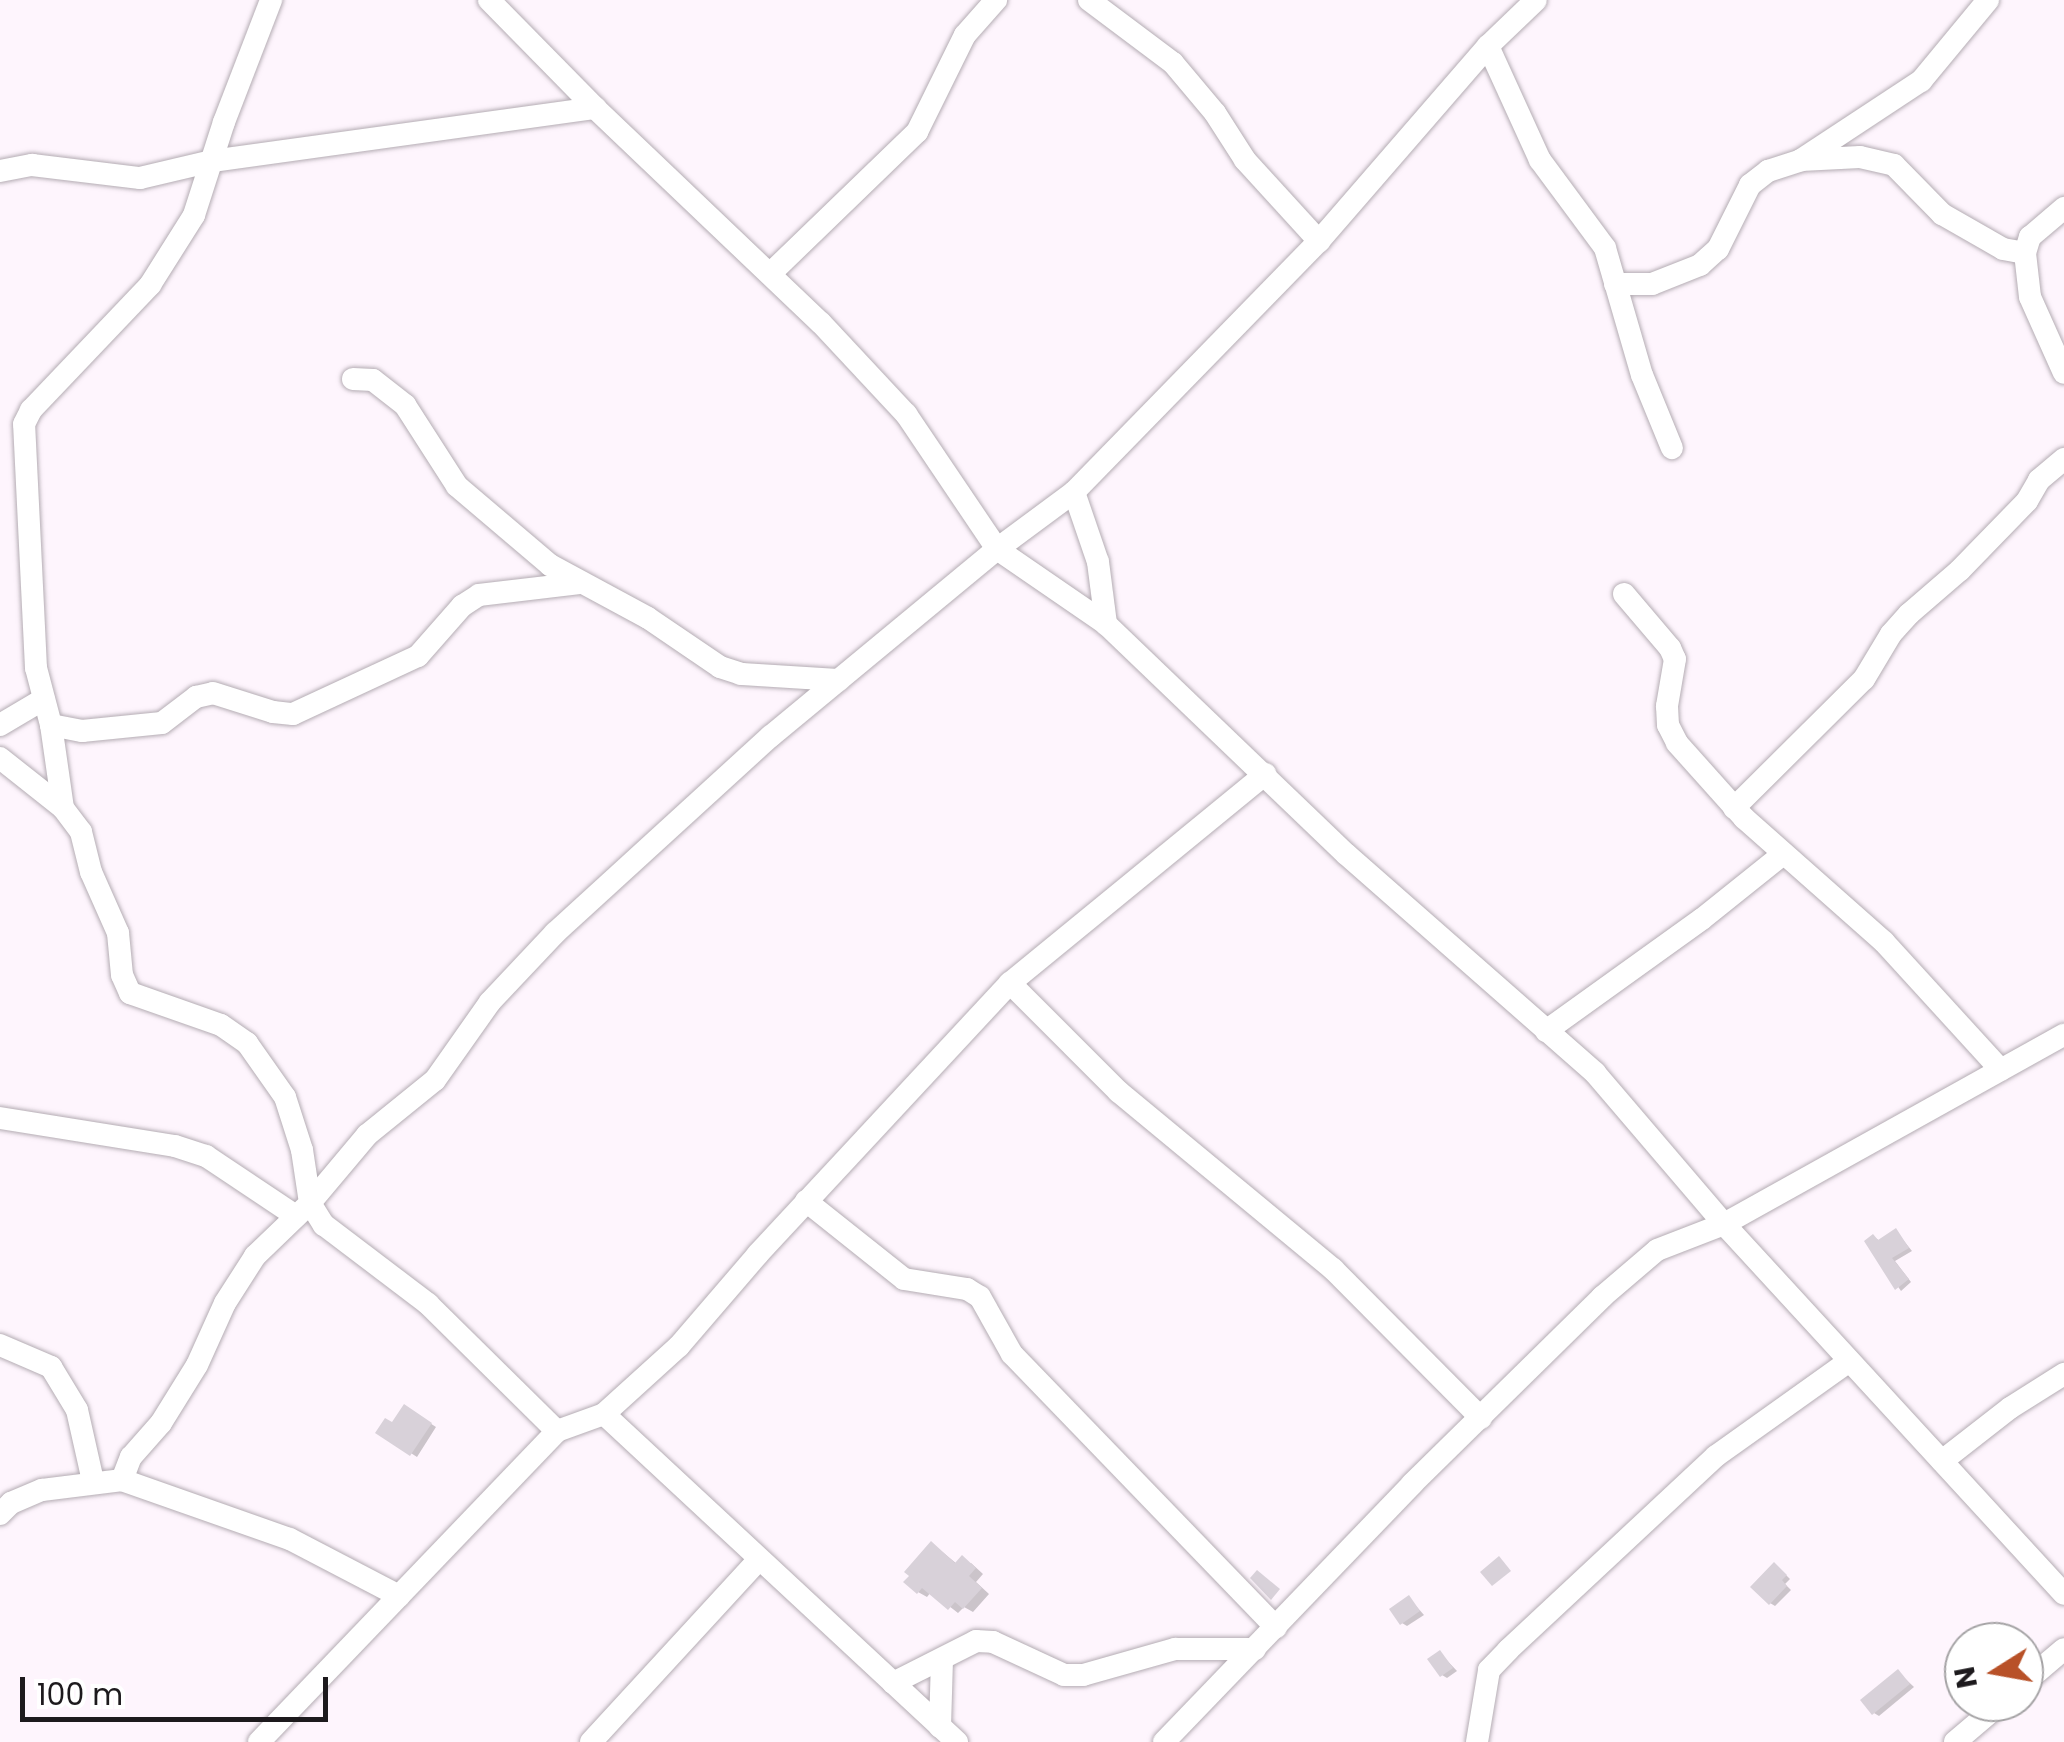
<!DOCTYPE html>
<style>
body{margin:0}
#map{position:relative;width:2064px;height:1742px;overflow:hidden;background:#fef5fd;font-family:Poppins,sans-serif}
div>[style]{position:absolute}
.shadow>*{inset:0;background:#0003}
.building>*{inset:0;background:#d8d1d9}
.roads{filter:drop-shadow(0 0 2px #b4acb3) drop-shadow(0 0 2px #b4acb3)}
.minor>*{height:22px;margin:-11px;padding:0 11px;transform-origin:11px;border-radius:11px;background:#fff}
span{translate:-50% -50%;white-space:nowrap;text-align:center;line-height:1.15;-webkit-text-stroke:8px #fff;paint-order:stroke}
.north{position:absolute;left:1944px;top:1622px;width:100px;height:100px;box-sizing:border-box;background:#fff;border:2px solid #a5a3a5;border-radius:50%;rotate:259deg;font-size:28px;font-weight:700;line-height:40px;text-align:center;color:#1d1a1d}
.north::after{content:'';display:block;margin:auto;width:35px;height:45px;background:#b85128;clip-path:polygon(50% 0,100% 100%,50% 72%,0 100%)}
.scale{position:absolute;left:20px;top:1677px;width:308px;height:45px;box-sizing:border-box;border:5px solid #1d1a1d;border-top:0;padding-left:12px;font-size:30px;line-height:35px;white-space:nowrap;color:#1d1a1d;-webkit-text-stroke:8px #fff;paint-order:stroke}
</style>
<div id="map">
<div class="shadow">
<div style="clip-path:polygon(1896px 1231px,1912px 1251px,1895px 1261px,1911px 1282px,1901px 1291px,1867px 1241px,1874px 1237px,1880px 1241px)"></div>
<div style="clip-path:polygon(405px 1407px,436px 1427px,417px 1457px,378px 1432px,393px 1425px)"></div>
<div style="clip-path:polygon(940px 1550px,957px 1564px,971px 1563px,983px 1574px,976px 1582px,989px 1594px,973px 1612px,964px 1607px,958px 1613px,931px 1592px,927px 1597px,918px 1592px)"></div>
<div style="clip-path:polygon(1779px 1568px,1790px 1579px,1785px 1584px,1791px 1590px,1775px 1606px,1770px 1603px)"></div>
<div style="clip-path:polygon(1409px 1598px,1424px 1615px,1407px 1626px,1402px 1623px)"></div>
<div style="clip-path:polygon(1440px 1653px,1457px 1671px,1447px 1678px,1442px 1675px)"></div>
<div style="clip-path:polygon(1898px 1672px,1914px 1687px,1879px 1716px,1874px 1713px)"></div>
</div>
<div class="building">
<div style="clip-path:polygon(1896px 1228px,1909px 1248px,1892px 1258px,1909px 1279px,1895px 1290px,1864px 1241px,1873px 1234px,1878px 1240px)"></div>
<div style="clip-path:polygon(404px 1404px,432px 1423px,410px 1456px,375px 1433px,385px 1418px,392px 1422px)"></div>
<div style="clip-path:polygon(931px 1541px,955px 1563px,962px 1555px,976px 1568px,969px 1576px,982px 1588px,963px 1609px,955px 1602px,948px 1610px,922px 1588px,917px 1594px,903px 1582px,909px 1576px,904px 1572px)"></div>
<div style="clip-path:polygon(1499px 1556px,1511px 1571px,1492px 1586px,1480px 1572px)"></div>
<div style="clip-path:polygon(1774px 1562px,1787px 1575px,1782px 1580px,1787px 1586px,1769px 1605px,1750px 1587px)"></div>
<div style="clip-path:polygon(1257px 1570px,1280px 1589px,1271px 1600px,1250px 1578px)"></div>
<div style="clip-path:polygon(1409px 1595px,1420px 1611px,1400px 1625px,1389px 1609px)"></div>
<div style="clip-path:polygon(1440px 1650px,1453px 1668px,1440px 1677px,1427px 1659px)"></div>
<div style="clip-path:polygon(1898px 1669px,1910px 1684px,1872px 1715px,1860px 1700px)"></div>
</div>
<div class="roads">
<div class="minor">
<div style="left:489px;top:0;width:151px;rotate:45.5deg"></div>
<div style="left:595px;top:108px;width:312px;rotate:43.6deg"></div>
<div style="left:821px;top:323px;width:125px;rotate:47deg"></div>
<div style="left:906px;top:414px;width:163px;rotate:56deg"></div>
<div style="left:997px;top:549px;width:132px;rotate:34.5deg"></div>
<div style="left:1106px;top:624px;width:332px;rotate:43.8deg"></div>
<div style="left:1346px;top:854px;width:332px;rotate:41.3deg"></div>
<div style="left:1595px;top:1073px;width:199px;rotate:49.5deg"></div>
<div style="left:1724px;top:1224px;width:502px;rotate:47.42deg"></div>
<div style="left:1089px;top:0;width:105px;rotate:36.9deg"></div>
<div style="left:1173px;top:63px;width:65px;rotate:50deg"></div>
<div style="left:1215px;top:113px;width:56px;rotate:57.4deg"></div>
<div style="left:1245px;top:160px;width:110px;rotate:47.6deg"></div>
<div style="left:1488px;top:46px;width:125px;rotate:65.5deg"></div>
<div style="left:1540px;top:160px;width:109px;rotate:53.5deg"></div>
<div style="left:1605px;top:248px;width:132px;rotate:73.8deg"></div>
<div style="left:1642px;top:375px;width:79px;rotate:67.7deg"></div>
<div style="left:1801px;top:160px;width:144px;rotate:-33.4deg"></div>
<div style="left:1921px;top:81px;width:105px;rotate:-50.4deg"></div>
<div style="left:0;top:171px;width:33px;rotate:-11deg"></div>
<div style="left:32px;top:165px;width:109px;rotate:6.9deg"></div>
<div style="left:140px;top:178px;width:74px;rotate:-13.3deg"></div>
<div style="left:212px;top:161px;width:387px;rotate:-7.9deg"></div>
<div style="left:2025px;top:253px;width:44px;rotate:83.5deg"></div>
<div style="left:2030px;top:297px;width:83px;rotate:65.9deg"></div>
<div style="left:772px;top:272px;width:202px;rotate:-44deg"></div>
<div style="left:917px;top:132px;width:108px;rotate:-63.7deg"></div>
<div style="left:965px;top:35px;width:47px;rotate:-48.5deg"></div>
<div style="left:1615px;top:284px;width:37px"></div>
<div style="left:1652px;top:284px;width:52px;rotate:-21.6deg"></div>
<div style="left:1700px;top:265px;width:24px;rotate:-42deg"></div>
<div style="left:1718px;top:249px;width:72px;rotate:-63.4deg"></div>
<div style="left:1750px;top:185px;width:23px;rotate:-38deg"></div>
<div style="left:1768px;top:171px;width:35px;rotate:-18deg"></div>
<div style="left:1801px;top:160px;width:59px;rotate:-2.9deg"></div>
<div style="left:1860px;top:157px;width:35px;rotate:13deg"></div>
<div style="left:1894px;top:165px;width:69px;rotate:45.6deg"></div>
<div style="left:1942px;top:214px;width:70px;rotate:29.8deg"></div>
<div style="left:2003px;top:249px;width:22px;rotate:10deg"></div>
<div style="left:2025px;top:253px;width:17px;rotate:-73deg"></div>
<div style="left:2030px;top:237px;width:45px;rotate:-40.5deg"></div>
<div style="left:353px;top:379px;width:20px;rotate:3deg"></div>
<div style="left:373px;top:380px;width:41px;rotate:38deg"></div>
<div style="left:405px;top:405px;width:96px;rotate:57.3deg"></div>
<div style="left:457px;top:486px;width:122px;rotate:40.3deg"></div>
<div style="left:550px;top:565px;width:111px;rotate:28.4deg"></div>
<div style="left:648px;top:618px;width:87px;rotate:34.2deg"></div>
<div style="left:720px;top:667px;width:22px;rotate:18deg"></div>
<div style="left:741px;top:674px;width:98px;rotate:3.5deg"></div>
<div style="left:1074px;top:492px;width:74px;rotate:71.1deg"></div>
<div style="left:1098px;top:562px;width:63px;rotate:82.6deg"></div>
<div style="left:1624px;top:594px;width:71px;rotate:49.6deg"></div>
<div style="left:1670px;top:648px;width:12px;rotate:66deg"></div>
<div style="left:1675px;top:659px;width:48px;rotate:99.7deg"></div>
<div style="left:1667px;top:706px;width:19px;rotate:87deg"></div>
<div style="left:1668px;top:725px;width:20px;rotate:63deg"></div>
<div style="left:1677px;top:743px;width:101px;rotate:48.2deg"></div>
<div style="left:1744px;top:818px;width:187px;rotate:41.5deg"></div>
<div style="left:1884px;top:942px;width:173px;rotate:47.6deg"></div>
<div style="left:0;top:725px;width:51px;rotate:-30.6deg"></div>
<div style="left:51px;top:725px;width:32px;rotate:11deg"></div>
<div style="left:82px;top:731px;width:80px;rotate:-5.7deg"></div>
<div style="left:162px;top:723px;width:43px;rotate:-37.4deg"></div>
<div style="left:196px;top:697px;width:17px;rotate:-13deg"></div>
<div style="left:213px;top:693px;width:63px;rotate:17.6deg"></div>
<div style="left:273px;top:712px;width:20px;rotate:6deg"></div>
<div style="left:293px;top:714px;width:138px;rotate:-24.9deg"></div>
<div style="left:418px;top:656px;width:67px;rotate:-48.7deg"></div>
<div style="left:462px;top:606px;width:20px;rotate:-33deg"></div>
<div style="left:479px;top:595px;width:103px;rotate:-6.7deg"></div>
<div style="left:0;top:758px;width:80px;rotate:38.4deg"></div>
<div style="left:63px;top:808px;width:30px;rotate:53deg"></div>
<div style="left:81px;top:832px;width:41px;rotate:76deg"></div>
<div style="left:91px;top:872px;width:67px;rotate:66.1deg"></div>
<div style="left:118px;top:933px;width:42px;rotate:84.6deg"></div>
<div style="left:122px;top:975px;width:20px;rotate:66deg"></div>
<div style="left:130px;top:993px;width:96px;rotate:19.4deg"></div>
<div style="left:221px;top:1025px;width:32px;rotate:35deg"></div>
<div style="left:247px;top:1043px;width:66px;rotate:54.9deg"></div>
<div style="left:285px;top:1097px;width:56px;rotate:72.2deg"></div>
<div style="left:302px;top:1150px;width:54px;rotate:81.4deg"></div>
<div style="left:310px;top:1203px;width:26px;rotate:58deg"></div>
<div style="left:324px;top:1225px;width:131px;rotate:37.2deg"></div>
<div style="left:428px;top:1304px;width:181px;rotate:44.6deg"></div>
<div style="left:63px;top:808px;width:84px;rotate:-98.2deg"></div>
<div style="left:51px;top:725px;width:59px;rotate:-104.7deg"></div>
<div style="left:36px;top:668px;width:244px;rotate:-92.8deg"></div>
<div style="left:24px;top:424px;width:16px;rotate:-63deg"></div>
<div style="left:31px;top:410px;width:173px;rotate:-46.4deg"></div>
<div style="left:150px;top:285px;width:83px;rotate:-57.8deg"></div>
<div style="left:194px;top:215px;width:98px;rotate:-72.1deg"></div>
<div style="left:224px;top:122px;width:131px;rotate:-68.9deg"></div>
<div style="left:1734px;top:808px;width:183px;rotate:-44.8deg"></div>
<div style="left:1864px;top:679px;width:52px;rotate:-59deg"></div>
<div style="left:1891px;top:634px;width:27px;rotate:-48deg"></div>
<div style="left:1909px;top:614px;width:67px;rotate:-40.8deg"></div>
<div style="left:1960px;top:570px;width:96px;rotate:-45.8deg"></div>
<div style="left:2027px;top:501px;width:24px;rotate:-60deg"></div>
<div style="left:2039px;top:480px;width:33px;rotate:-40deg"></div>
<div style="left:1010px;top:983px;width:154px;rotate:45deg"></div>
<div style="left:1119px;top:1092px;width:278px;rotate:39.6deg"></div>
<div style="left:1333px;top:1269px;width:210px;rotate:45.2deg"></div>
<div style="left:1546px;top:1031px;width:192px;rotate:-35.7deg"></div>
<div style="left:1702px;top:919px;width:102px;rotate:-38.7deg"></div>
<div style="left:0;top:1118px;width:177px;rotate:9.1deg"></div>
<div style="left:175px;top:1146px;width:33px;rotate:18deg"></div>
<div style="left:206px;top:1156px;width:108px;rotate:33.7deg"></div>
<div style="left:806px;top:1201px;width:125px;rotate:38.5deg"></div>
<div style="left:904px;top:1279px;width:64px;rotate:9deg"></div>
<div style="left:967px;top:1289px;width:15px;rotate:32deg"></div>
<div style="left:980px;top:1297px;width:65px;rotate:60.7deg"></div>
<div style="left:1012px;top:1354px;width:380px;rotate:46deg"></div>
<div style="left:0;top:1345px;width:56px;rotate:23.3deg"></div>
<div style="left:51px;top:1367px;width:50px;rotate:58.8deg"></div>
<div style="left:77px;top:1410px;width:73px;rotate:77.3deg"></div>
<div style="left:604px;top:1414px;width:482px;rotate:42.9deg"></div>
<div style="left:1942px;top:1461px;width:86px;rotate:-37.9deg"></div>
<div style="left:2010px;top:1408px;width:64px;rotate:-32.2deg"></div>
<div style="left:122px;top:1480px;width:178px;rotate:19.4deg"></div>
<div style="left:290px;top:1539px;width:123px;rotate:27.6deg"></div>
<div style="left:0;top:1514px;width:16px;rotate:-45deg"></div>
<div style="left:11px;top:1503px;width:34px;rotate:-23deg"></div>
<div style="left:42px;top:1490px;width:81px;rotate:-7.1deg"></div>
<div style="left:122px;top:1480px;width:25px;rotate:-69deg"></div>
<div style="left:131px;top:1457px;width:45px;rotate:-48.6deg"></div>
<div style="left:161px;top:1423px;width:68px;rotate:-58.2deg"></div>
<div style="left:197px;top:1365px;width:68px;rotate:-65.7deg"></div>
<div style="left:225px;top:1303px;width:56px;rotate:-57.4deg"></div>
<div style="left:255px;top:1256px;width:76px;rotate:-43.9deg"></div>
<div style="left:310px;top:1203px;width:89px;rotate:-50deg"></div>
<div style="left:367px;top:1135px;width:87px;rotate:-39deg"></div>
<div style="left:435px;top:1080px;width:95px;rotate:-54.8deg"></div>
<div style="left:490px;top:1002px;width:95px;rotate:-46.7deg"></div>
<div style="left:555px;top:933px;width:292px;rotate:-42.4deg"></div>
<div style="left:771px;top:736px;width:293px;rotate:-39.6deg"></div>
<div style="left:997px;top:549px;width:96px;rotate:-36.5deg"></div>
<div style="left:1074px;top:492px;width:351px;rotate:-45.7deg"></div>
<div style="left:1319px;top:241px;width:258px;rotate:-49.1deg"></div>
<div style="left:1488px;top:46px;width:66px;rotate:-43.8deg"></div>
<div style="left:893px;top:1683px;width:93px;rotate:-26.8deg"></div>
<div style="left:976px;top:1641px;width:17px;rotate:3deg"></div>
<div style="left:993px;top:1642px;width:78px;rotate:24.9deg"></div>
<div style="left:1064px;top:1675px;width:19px"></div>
<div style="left:1083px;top:1675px;width:96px;rotate:-15.8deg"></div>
<div style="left:1175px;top:1649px;width:80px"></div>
<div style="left:2024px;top:1683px;width:52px;rotate:-40.4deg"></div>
<div style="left:940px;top:1727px;width:66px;rotate:-88.3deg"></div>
<div style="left:259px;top:1742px;width:431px;rotate:-46.2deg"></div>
<div style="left:557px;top:1431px;width:50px;rotate:-19.9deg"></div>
<div style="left:604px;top:1414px;width:101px;rotate:-42.2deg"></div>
<div style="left:679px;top:1346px;width:121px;rotate:-49.3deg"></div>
<div style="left:758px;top:1254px;width:370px;rotate:-47.1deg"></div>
<div style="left:1010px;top:983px;width:330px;rotate:-39.3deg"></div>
<div style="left:591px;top:1742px;width:248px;rotate:-47.4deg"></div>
<div style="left:1164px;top:1742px;width:358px;rotate:-46.1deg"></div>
<div style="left:1412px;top:1484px;width:267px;rotate:-44.5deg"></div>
<div style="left:1602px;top:1297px;width:72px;rotate:-40.5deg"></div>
<div style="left:1657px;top:1250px;width:72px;rotate:-21.2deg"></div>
<div style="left:1724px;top:1224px;width:389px;rotate:-29.1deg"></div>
<div style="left:1477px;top:1742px;width:73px;rotate:-80.5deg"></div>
<div style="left:1489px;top:1670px;width:28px;rotate:-46deg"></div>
<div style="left:1508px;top:1650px;width:284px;rotate:-43deg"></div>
<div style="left:1716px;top:1456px;width:163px;rotate:-35.5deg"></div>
<div style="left:1955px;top:1742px;width:62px;rotate:-40.4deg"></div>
</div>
</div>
<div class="north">N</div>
<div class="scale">100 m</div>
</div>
